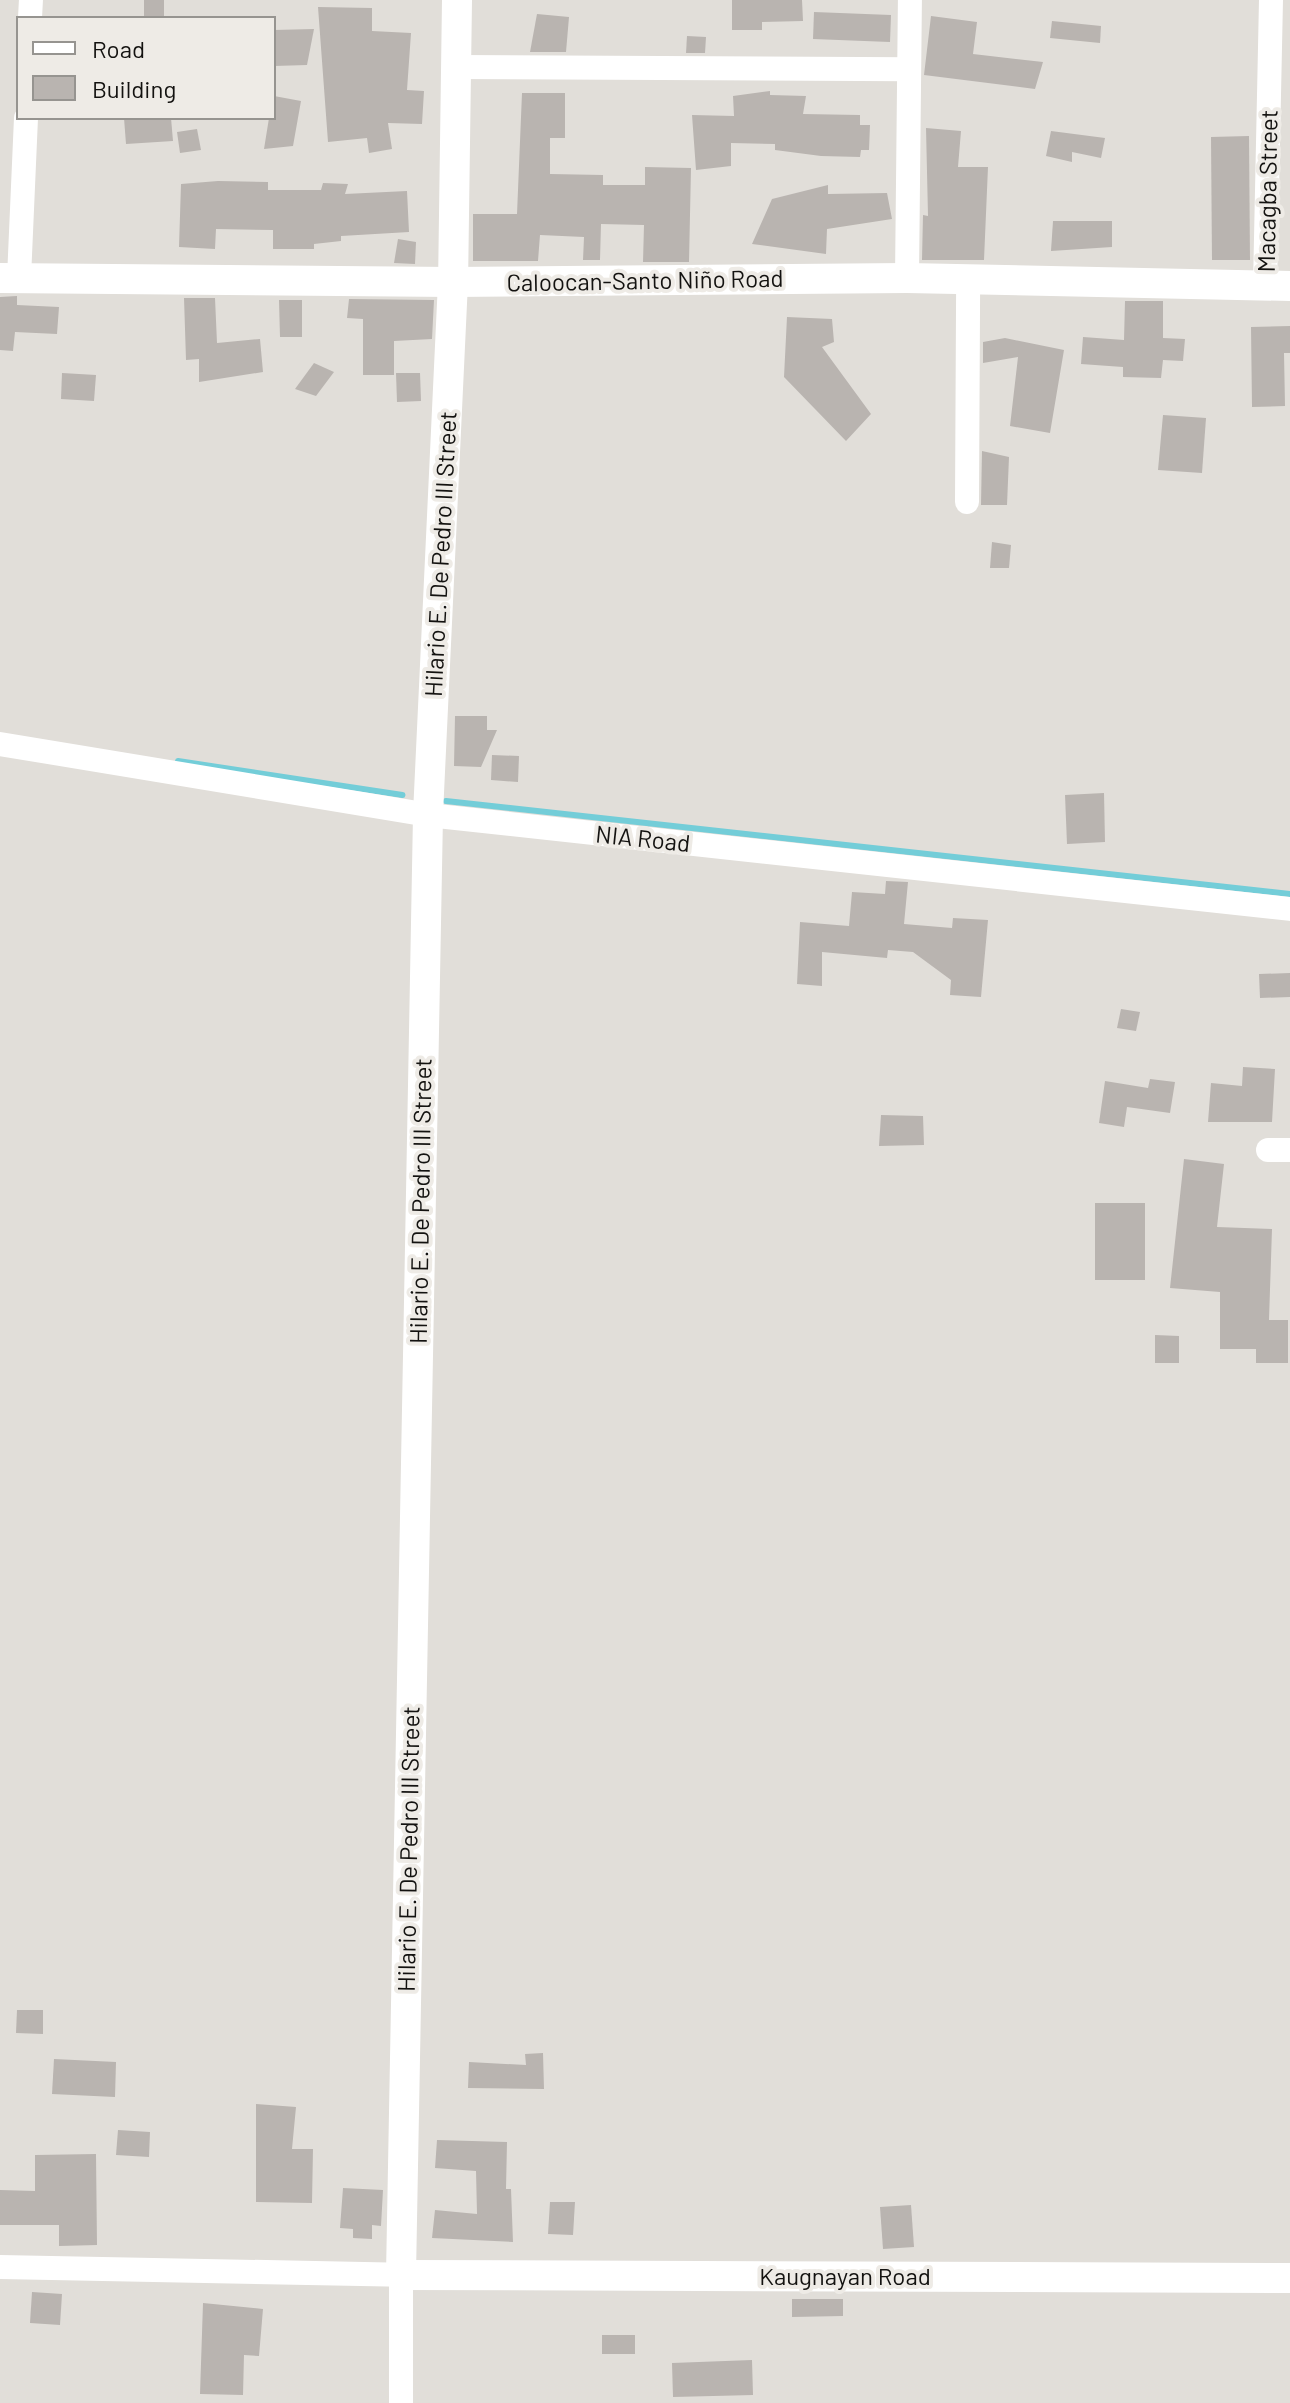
<!DOCTYPE html>
<meta charset="utf-8">
<style>
body{margin:0}
#map{position:relative;width:1290px;height:2403px;overflow:hidden;background:#e1ded9;font-family:Barlow,sans-serif}
div>[style]{position:absolute}
.stream>*{height:6px;margin:-3px;padding:0 3px;transform-origin:3px;border-radius:3px;background:#73cdd8}
.building>*{inset:0;background:#b9b4b0}
.minor>*{height:24px;margin:-12px;padding:0 12px;transform-origin:12px;border-radius:12px;background:#fff}
.tertiary>*{height:30px;margin:-15px;padding:0 15px;transform-origin:15px;border-radius:15px;background:#fff}
span{translate:-50% -50%;white-space:nowrap;text-align:center;line-height:1.15;-webkit-text-stroke:8px #eeebe6;paint-order:stroke}
.street-label{font-size:24px;color:#131210}
.legend{position:absolute;left:16px;top:16px;width:260px;height:104px;box-sizing:border-box;background:#eeebe6;border:2px solid #969490;margin:0;padding:10px 14px;list-style:none;font-size:24px;color:#131210}
.legend li{display:flex;align-items:center;gap:16px;height:40px}
.legend b{width:40px;border:2px solid #969490}
</style>
<div id="map">
<div class="stream">
<div style="left:178px;top:761px;width:227px;rotate:8.6deg"></div>
<div style="left:446px;top:801px;width:849px;rotate:6.29deg"></div>
</div>
<div class="building">
<div style="clip-path:polygon(144px 0,164px 0,164px 18px,144px 18px)"></div>
<div style="clip-path:polygon(732px 0,802px 0,803px 21px,762px 22px,762px 30px,732px 30px)"></div>
<div style="clip-path:polygon(318px 7px,372px 8px,372px 31px,411px 33px,407px 90px,424px 91px,422px 124px,388px 123px,392px 149px,369px 153px,367px 138px,328px 142px)"></div>
<div style="clip-path:polygon(814px 12px,891px 15px,890px 42px,813px 39px)"></div>
<div style="clip-path:polygon(537px 14px,569px 17px,566px 52px,530px 52px)"></div>
<div style="clip-path:polygon(931px 16px,977px 22px,973px 54px,1043px 62px,1035px 89px,924px 75px)"></div>
<div style="clip-path:polygon(1052px 21px,1101px 26px,1100px 43px,1050px 38px)"></div>
<div style="clip-path:polygon(314px 29px,307px 65px,274px 66px,274px 30px)"></div>
<div style="clip-path:polygon(687px 36px,706px 37px,705px 53px,686px 53px)"></div>
<div style="clip-path:polygon(770px 91px,770px 95px,806px 96px,803px 114px,860px 115px,860px 125px,870px 125px,869px 150px,861px 150px,860px 157px,821px 156px,775px 150px,775px 144px,731px 143px,731px 166px,696px 170px,692px 115px,734px 116px,733px 96px)"></div>
<div style="clip-path:polygon(522px 93px,565px 93px,565px 138px,550px 138px,550px 174px,603px 175px,603px 185px,645px 185px,645px 167px,691px 168px,689px 262px,643px 262px,644px 225px,601px 224px,600px 260px,583px 260px,584px 237px,540px 235px,538px 261px,473px 261px,473px 214px,517px 214px)"></div>
<div style="clip-path:polygon(274px 96px,301px 101px,293px 146px,264px 149px,269px 118px,274px 118px)"></div>
<div style="clip-path:polygon(124px 118px,171px 118px,173px 141px,126px 144px)"></div>
<div style="clip-path:polygon(926px 128px,961px 131px,958px 167px,988px 167px,984px 260px,922px 260px,923px 215px,928px 216px)"></div>
<div style="clip-path:polygon(197px 129px,201px 150px,180px 153px,177px 132px)"></div>
<div style="clip-path:polygon(1051px 131px,1105px 138px,1101px 158px,1072px 152px,1072px 162px,1046px 156px)"></div>
<div style="clip-path:polygon(1249px 136px,1250px 260px,1212px 260px,1211px 137px)"></div>
<div style="clip-path:polygon(218px 181px,268px 182px,268px 190px,321px 190px,323px 183px,348px 184px,345px 194px,407px 191px,409px 232px,341px 236px,341px 241px,314px 244px,314px 249px,273px 249px,273px 230px,216px 229px,215px 249px,179px 247px,181px 184px)"></div>
<div style="clip-path:polygon(828px 185px,828px 194px,887px 193px,892px 219px,827px 229px,826px 254px,752px 244px,772px 199px)"></div>
<div style="clip-path:polygon(1053px 221px,1112px 221px,1112px 247px,1051px 251px)"></div>
<div style="clip-path:polygon(398px 239px,416px 242px,415px 264px,394px 263px)"></div>
<div style="clip-path:polygon(17px 296px,17px 305px,59px 307px,57px 334px,15px 332px,13px 351px,0 350px,0 297px)"></div>
<div style="clip-path:polygon(184px 298px,215px 298px,217px 343px,260px 339px,263px 372px,199px 382px,199px 359px,186px 360px)"></div>
<div style="clip-path:polygon(349px 299px,434px 300px,432px 339px,394px 341px,394px 375px,363px 375px,363px 319px,347px 318px)"></div>
<div style="clip-path:polygon(279px 300px,302px 300px,302px 337px,280px 337px)"></div>
<div style="clip-path:polygon(1125px 301px,1163px 301px,1163px 338px,1185px 339px,1183px 361px,1163px 360px,1161px 378px,1123px 377px,1123px 367px,1081px 364px,1083px 337px,1124px 340px)"></div>
<div style="clip-path:polygon(787px 317px,832px 319px,834px 342px,822px 347px,871px 414px,846px 441px,784px 377px)"></div>
<div style="clip-path:polygon(1290px 326px,1290px 353px,1284px 353px,1285px 406px,1252px 407px,1251px 327px)"></div>
<div style="clip-path:polygon(1005px 338px,1064px 350px,1050px 433px,1010px 426px,1018px 357px,983px 363px,983px 342px)"></div>
<div style="clip-path:polygon(314px 363px,334px 372px,316px 396px,295px 389px)"></div>
<div style="clip-path:polygon(62px 373px,96px 375px,94px 401px,61px 399px)"></div>
<div style="clip-path:polygon(396px 373px,420px 373px,421px 401px,397px 402px)"></div>
<div style="clip-path:polygon(1163px 415px,1206px 418px,1202px 473px,1158px 470px)"></div>
<div style="clip-path:polygon(982px 451px,1009px 457px,1007px 505px,981px 505px)"></div>
<div style="clip-path:polygon(992px 542px,1011px 545px,1009px 568px,990px 568px)"></div>
<div style="clip-path:polygon(455px 716px,487px 716px,487px 730px,497px 730px,481px 767px,454px 766px)"></div>
<div style="clip-path:polygon(492px 755px,519px 756px,518px 782px,491px 780px)"></div>
<div style="clip-path:polygon(1104px 793px,1105px 842px,1067px 844px,1065px 795px)"></div>
<div style="clip-path:polygon(886px 881px,908px 882px,904px 924px,952px 928px,953px 918px,988px 920px,981px 997px,950px 995px,951px 980px,913px 952px,888px 950px,887px 958px,822px 952px,822px 986px,797px 984px,800px 922px,849px 926px,852px 892px,885px 894px)"></div>
<div style="clip-path:polygon(1290px 973px,1290px 997px,1260px 998px,1259px 974px)"></div>
<div style="clip-path:polygon(1121px 1009px,1140px 1012px,1136px 1031px,1117px 1028px)"></div>
<div style="clip-path:polygon(1243px 1067px,1275px 1069px,1272px 1122px,1208px 1122px,1211px 1083px,1242px 1086px)"></div>
<div style="clip-path:polygon(1150px 1079px,1175px 1082px,1170px 1113px,1127px 1107px,1124px 1127px,1099px 1123px,1105px 1081px,1148px 1088px)"></div>
<div style="clip-path:polygon(881px 1115px,923px 1116px,924px 1145px,879px 1146px)"></div>
<div style="clip-path:polygon(1184px 1159px,1224px 1164px,1217px 1227px,1272px 1229px,1269px 1320px,1288px 1320px,1288px 1363px,1256px 1363px,1256px 1349px,1220px 1349px,1220px 1292px,1170px 1288px)"></div>
<div style="clip-path:polygon(1095px 1203px,1145px 1203px,1145px 1280px,1095px 1280px)"></div>
<div style="clip-path:polygon(1155px 1335px,1179px 1336px,1179px 1363px,1155px 1363px)"></div>
<div style="clip-path:polygon(17px 2010px,43px 2010px,43px 2034px,16px 2033px)"></div>
<div style="clip-path:polygon(543px 2053px,544px 2089px,468px 2088px,469px 2062px,526px 2065px,525px 2054px)"></div>
<div style="clip-path:polygon(54px 2059px,116px 2062px,115px 2097px,52px 2094px)"></div>
<div style="clip-path:polygon(256px 2104px,296px 2107px,292px 2149px,313px 2149px,312px 2203px,256px 2202px)"></div>
<div style="clip-path:polygon(118px 2130px,150px 2132px,149px 2157px,116px 2155px)"></div>
<div style="clip-path:polygon(437px 2140px,507px 2142px,506px 2189px,511px 2189px,513px 2242px,432px 2238px,435px 2210px,477px 2214px,476px 2171px,435px 2168px)"></div>
<div style="clip-path:polygon(96px 2154px,97px 2245px,59px 2246px,59px 2225px,0 2225px,0 2190px,35px 2191px,35px 2155px)"></div>
<div style="clip-path:polygon(343px 2188px,383px 2190px,381px 2226px,372px 2225px,372px 2239px,353px 2238px,353px 2229px,340px 2228px)"></div>
<div style="clip-path:polygon(550px 2202px,575px 2202px,573px 2235px,548px 2234px)"></div>
<div style="clip-path:polygon(911px 2205px,914px 2247px,883px 2249px,880px 2207px)"></div>
<div style="clip-path:polygon(32px 2292px,62px 2294px,60px 2325px,30px 2323px)"></div>
<div style="clip-path:polygon(792px 2299px,843px 2299px,843px 2316px,792px 2317px)"></div>
<div style="clip-path:polygon(203px 2303px,263px 2309px,259px 2356px,244px 2355px,243px 2395px,200px 2394px)"></div>
<div style="clip-path:polygon(602px 2335px,635px 2335px,635px 2354px,602px 2354px)"></div>
<div style="clip-path:polygon(752px 2360px,753px 2395px,673px 2397px,672px 2363px)"></div>
</div>
<div class="minor">
<div style="left:30px;top:18px;width:18px;rotate:-87deg"></div>
<div style="left:456px;top:67px;width:453px;rotate:0.3deg"></div>
<div style="left:19px;top:278px;width:160px;rotate:-87.5deg"></div>
<div style="left:907px;top:278px;width:278px;rotate:-89.4deg"></div>
<div style="left:1265px;top:286px;width:286px;rotate:-88.8deg"></div>
<div style="left:967px;top:502px;width:223px;rotate:-89.7deg"></div>
<div style="left:0;top:744px;width:434px;rotate:9.4deg"></div>
<div style="left:428px;top:815px;width:867px;rotate:6.22deg"></div>
<div style="left:1268px;top:1150px;width:22px"></div>
<div style="left:0;top:2267px;width:401px;rotate:1.1deg"></div>
<div style="left:401px;top:2275px;width:128px;rotate:90deg"></div>
</div>
<div class="tertiary">
<div style="left:457px;top:0;width:282px;rotate:90.8deg"></div>
<div style="left:453px;top:282px;width:534px;rotate:92.69deg"></div>
<div style="left:428px;top:815px;width:1460px;rotate:91.06deg"></div>
<div style="left:401px;top:2275px;width:889px;rotate:0.19deg"></div>
<div style="left:0;top:278px;width:453px;rotate:0.5deg"></div>
<div style="left:453px;top:282px;width:454px;rotate:-0.5deg"></div>
<div style="left:907px;top:278px;width:383px;rotate:1.2deg"></div>
</div>
<div class="street-label">
<span style="left:1267px;top:191px;rotate:-89deg">Macagba Street</span>
<span style="left:645px;top:280px;rotate:-1deg">Caloocan-Santo Niño Road</span>
<span style="left:440px;top:554px;rotate:-87deg">Hilario E. De Pedro III Street</span>
<span style="left:643px;top:838px;rotate:6deg">NIA Road</span>
<span style="left:420px;top:1201px;rotate:-89deg">Hilario E. De Pedro III Street</span>
<span style="left:408px;top:1849px;rotate:-89deg">Hilario E. De Pedro III Street</span>
<span style="left:845px;top:2276px">Kaugnayan Road</span>
</div>
<ul class="legend">
<li><b style="height:10px;background:#fff"></b>Road</li>
<li><b style="height:22px;background:#b9b4b0"></b>Building</li>
</ul>
</div>
